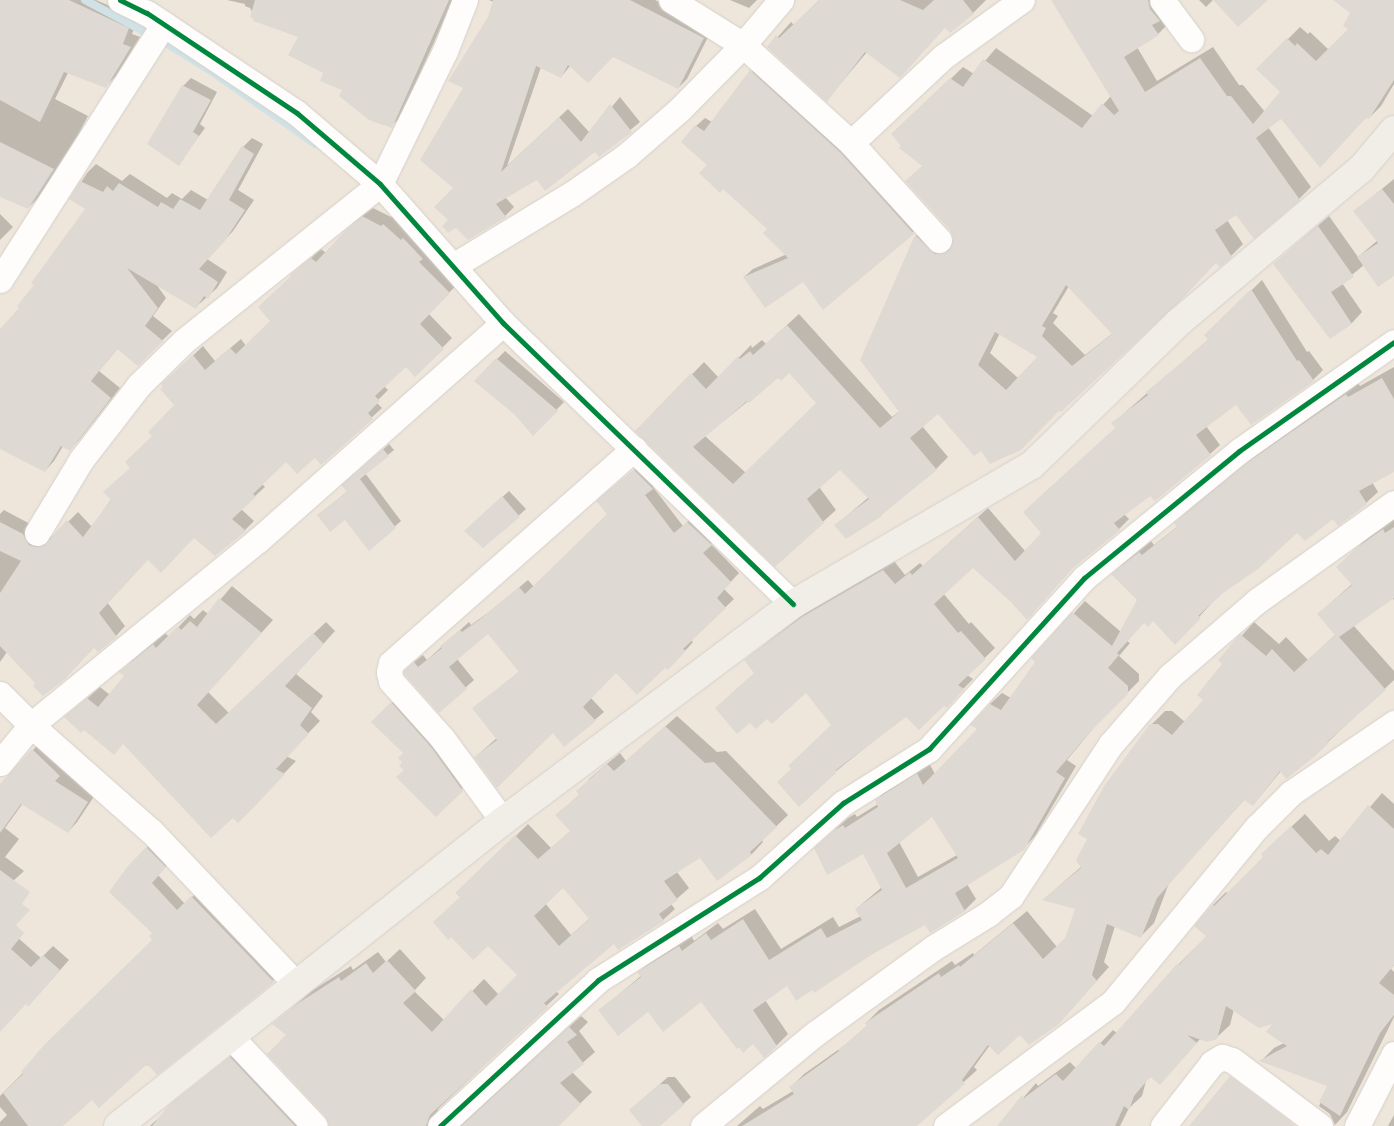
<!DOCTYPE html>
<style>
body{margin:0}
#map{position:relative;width:1394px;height:1126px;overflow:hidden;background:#f6f3ed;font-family:Figtree,sans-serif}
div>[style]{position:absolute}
.residential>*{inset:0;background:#eee6db}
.shadow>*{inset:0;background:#0003}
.stream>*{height:8px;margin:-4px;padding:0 4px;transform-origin:4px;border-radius:4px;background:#d0e2e5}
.building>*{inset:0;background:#dfd9d3}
.roads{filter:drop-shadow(0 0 1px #d5d0cb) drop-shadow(0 0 1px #d5d0cb)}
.minor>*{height:25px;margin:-12.5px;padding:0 12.5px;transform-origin:12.5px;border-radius:12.5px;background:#fefdfc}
.major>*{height:28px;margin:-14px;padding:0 14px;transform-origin:14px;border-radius:14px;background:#f1ede7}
.cycleway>*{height:5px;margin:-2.5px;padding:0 2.5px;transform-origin:2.5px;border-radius:2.5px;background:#00873e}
span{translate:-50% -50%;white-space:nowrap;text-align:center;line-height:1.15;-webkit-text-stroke:4px #fdf8ef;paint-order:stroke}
</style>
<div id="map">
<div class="residential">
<div style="clip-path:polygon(0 0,1394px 0,1394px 1126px,0 1126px)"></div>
</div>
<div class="shadow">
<div style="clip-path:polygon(0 0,96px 0,138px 18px,132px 34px,140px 37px,116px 76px,106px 86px,68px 73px,55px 99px,88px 116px,78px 135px,38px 198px,28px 208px,0 196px)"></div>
<div style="clip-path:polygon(227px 0,453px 0,400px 118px,391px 126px,325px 73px,300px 36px,256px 18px,250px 8px,245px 6px,245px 4px)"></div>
<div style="clip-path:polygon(489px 0,655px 0,712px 29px,687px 79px,678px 88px,613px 55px,570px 66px,561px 77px,541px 67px,507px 166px,568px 109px,590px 133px,620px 97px,640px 122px,600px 155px,595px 150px,537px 178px,505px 197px,514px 207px,505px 216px,468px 238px,450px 220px,465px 87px,498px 4px)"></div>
<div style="clip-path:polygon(730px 0,757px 0,749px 8px)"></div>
<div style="clip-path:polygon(819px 0,986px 0,973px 13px,946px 26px,867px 52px,827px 100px,769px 47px,791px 22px,794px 25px)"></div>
<div style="clip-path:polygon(evenodd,1060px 0,1166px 0,1170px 22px,1158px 34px,1137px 47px,1157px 81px,1213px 47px,1239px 85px,1243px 85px,1265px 112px,1282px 92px,1258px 69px,1300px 27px,1308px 34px,1310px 32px,1329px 50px,1350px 28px,1352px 13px,1335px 0,1394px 0,1394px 84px,1381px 106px,1369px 118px,1281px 117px,1268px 127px,1311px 187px,1299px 199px,1237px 214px,1227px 220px,1243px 244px,1231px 256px,1216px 262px,1059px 409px,981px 450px,938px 412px,922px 426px,948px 457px,936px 469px,881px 515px,846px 538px,836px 525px,869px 497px,840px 469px,819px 487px,836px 510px,775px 565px,637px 431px,704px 362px,719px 378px,751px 345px,752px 348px,762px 340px,766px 344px,799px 314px,892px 417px,900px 411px,862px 360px,916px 236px,928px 224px,948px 242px,954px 241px,954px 237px,923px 166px,893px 134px,963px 67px,974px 74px,996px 48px,1093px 116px,1111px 96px,1060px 0,1069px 286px,1113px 333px,1085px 355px,1053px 323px,1058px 316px,1053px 313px,1069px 286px,1060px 0,1000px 333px,1039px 356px,1018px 378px,990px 353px,1000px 333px,1060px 0,789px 371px,818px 402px,746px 473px,705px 436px,779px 376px,789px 371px)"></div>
<div style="clip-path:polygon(1199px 0,1213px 0,1206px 7px)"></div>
<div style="clip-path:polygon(759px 63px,922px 224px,824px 308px,803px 280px,744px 277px,753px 269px,787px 254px,768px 229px,708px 165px,696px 126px,705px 118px,712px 122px)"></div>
<div style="clip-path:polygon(191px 78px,217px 92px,200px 124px,205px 128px,178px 165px,183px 86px)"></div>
<div style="clip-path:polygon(252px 138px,263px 144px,238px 190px,254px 200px,233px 231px,207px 259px,227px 272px,217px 288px,196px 307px,156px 284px,166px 298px,153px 316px,172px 331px,138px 364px,118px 348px,99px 371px,120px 388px,79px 440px,70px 449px,63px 446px,54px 461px,45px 471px,0 447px,0 331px,21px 308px,87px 208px,71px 198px,87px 173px,96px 164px,122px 181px,130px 174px,167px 198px,172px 193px,182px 199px,191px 190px,208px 200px,243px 147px)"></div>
<div style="clip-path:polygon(1394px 179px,1394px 274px,1364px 265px,1342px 283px,1362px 312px,1352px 323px,1330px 337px,1274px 264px,1329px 216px,1358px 257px,1378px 240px,1355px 211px)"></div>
<div style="clip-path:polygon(373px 208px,391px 217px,393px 215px,459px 283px,428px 313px,452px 338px,415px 375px,406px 365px,384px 386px,388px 390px,376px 402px,382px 408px,322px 463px,315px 456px,286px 461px,262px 484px,265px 487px,241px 509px,254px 521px,245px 530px,194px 536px,148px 559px,107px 602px,125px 626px,116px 636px,94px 646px,37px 683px,7px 652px,0 662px,0 514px,4px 510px,32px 525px,47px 538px,54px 536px,78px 512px,92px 527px,176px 405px,163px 384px,203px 346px,215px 361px,241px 339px,246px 346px,272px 321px,292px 275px,321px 249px,326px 253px,358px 219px)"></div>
<div style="clip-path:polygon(0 214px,13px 227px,0 240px)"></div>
<div style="clip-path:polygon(1262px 280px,1307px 352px,1309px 351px,1323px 370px,1313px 380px,1236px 403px,1206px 426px,1220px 445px,1210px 454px,1124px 514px,1129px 519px,1119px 529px,1012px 601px,973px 566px,943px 593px,969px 624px,971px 622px,995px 648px,967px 675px,973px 679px,956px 696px,944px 704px,906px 715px,835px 772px,792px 769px,832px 725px,806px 691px,755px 672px,745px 660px,813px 607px,894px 561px,905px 575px,920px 563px,923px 566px,988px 508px,1026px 552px,1043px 533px,1116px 428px,1113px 423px,1209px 339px,1206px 335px)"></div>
<div style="clip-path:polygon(505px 351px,564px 402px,533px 434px,515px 413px,476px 381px)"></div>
<div style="clip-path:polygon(evenodd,1394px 367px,1394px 471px,1372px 482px,1378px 492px,1366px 503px,1297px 531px,1222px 592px,1175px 643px,1153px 620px,1144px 622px,1127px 641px,1130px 643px,1119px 656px,1139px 674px,1139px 681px,1101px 719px,1067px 760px,1076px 766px,1035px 836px,1023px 849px,967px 884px,976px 899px,965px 910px,930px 931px,926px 923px,813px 988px,787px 984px,765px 1000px,788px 1034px,776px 1046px,754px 1043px,702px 1001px,649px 1010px,600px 1010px,642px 975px,639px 972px,651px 961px,691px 935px,694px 941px,718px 923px,723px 929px,755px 909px,781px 949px,833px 917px,839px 927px,861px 916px,856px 909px,882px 887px,864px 852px,827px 837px,848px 818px,855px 814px,857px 817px,878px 804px,877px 800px,888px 788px,929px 763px,935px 774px,979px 729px,990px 704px,1002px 693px,1011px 698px,1037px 662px,1033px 658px,1085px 601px,1121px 632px,1138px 600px,1113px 574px,1124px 563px,1151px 541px,1154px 545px,1178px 526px,1175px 523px,1187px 512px,1261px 451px,1358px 383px,1360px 386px,1394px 367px,933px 815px,957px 855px,918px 877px,899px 842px,933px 815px)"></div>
<div style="clip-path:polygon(389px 444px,394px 450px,365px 473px,401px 521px,369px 549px,345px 518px,318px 515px,348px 491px,349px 480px)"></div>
<div style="clip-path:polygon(643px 463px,661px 479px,653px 487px,683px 526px,696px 514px,719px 536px,711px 544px,739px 573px,724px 589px,734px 599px,691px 640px,693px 642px,677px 660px,665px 667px,616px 672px,590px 697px,604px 712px,564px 746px,553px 731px,475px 757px,497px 738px,474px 708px,520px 671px,488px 632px,457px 659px,474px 680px,439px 711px,414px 662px,423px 655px,427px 660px,469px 622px,471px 625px,489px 612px,528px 580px,534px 587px,609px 514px,606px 493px)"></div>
<div style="clip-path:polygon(509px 491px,526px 509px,483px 547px,472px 525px)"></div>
<div style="clip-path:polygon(1394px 518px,1394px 600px,1392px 598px,1353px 625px,1394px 671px,1394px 680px,1313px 756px,1281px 771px,1253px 805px,1245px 799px,1169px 883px,1154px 923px,1141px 936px,1115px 926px,1104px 962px,1109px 967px,1058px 1023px,990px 1045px,974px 1067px,977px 1070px,915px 1126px,737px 1126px,760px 1106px,763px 1109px,793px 1091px,791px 1087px,804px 1074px,845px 1045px,868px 1025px,866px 1023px,879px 1010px,952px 961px,955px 965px,973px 953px,974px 955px,1027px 911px,1057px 947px,1066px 938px,1076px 908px,1044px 899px,1081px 867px,1151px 725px,1165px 711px,1172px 711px,1185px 722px,1204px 700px,1224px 663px,1220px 660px,1254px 622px,1279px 644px,1286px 637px,1308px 660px,1336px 634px,1318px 614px,1352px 584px,1338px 567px,1369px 536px)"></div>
<div style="clip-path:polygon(232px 586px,273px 620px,208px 692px,229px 713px,326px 622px,335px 631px,296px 674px,323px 696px,311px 712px,320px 721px,286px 756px,296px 761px,268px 790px,233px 816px,124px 743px,84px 728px,66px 717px,100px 687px,110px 695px,126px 676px,121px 672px,133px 660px,165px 633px,169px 637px,190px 615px,194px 619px,203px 610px,208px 614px)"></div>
<div style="clip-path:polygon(402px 693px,472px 779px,436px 815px,405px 770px,405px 753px,373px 722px)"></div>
<div style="clip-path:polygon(evenodd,677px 716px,717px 752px,726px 751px,788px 815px,762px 840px,763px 842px,752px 854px,717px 879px,700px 856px,677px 872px,689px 888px,671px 904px,675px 909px,663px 920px,614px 943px,556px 991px,559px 994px,438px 1109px,437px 1116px,444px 1126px,329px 1126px,327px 1116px,288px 1035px,274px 1024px,313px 990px,351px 966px,353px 970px,378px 952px,386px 962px,400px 949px,426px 978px,414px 991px,444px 1020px,484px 979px,499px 995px,519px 975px,457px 893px,528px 824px,551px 848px,571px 831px,557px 815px,580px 794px,589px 779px,620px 753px,626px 761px,677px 716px,563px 886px,590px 918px,571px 935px,545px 903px,563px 886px)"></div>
<div style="clip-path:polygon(42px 740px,69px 765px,64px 771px,97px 792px,77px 822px,68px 832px,23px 803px,5px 828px,19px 839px,5px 857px,24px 871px,0 893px,0 787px)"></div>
<div style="clip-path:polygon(1382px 793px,1394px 804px,1394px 965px,1391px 969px,1394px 972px,1394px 1017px,1347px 1112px,1335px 1125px,1330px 1114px,1319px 1106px,1329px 1085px,1261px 1061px,1274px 1048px,1284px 1043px,1276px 1022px,1234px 1009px,1230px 1025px,1216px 1038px,1201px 1038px,1172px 1070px,1151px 1076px,1146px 1081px,1142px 1096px,1129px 1108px,1120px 1126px,999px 1126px,1036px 1083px,1038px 1086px,1070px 1062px,1076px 1068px,1113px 1030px,1117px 1033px,1178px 965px,1208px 935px,1213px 905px,1226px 892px,1228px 894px,1265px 857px,1276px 841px,1305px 814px,1329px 841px,1335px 836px,1341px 841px)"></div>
<div style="clip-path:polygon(154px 840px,172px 860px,158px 875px,185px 904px,199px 890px,281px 974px,157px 1074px,149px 1064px,144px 1065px,92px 1099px,61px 1126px,0 1126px,0 1122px,7px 1115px,0 1107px,0 1096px,158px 937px,154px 933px,129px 867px)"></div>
<div style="clip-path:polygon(9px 930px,41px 958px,53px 946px,69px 960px,38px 995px,0 1014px,0 939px)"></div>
<div style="clip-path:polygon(581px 1016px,588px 1022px,579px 1031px,595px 1052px,572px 1072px,592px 1092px,557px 1126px,460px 1126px)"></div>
<div style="clip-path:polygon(243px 1046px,319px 1126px,150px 1126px,153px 1123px)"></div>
<div style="clip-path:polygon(668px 1077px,675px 1077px,691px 1097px,658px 1126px,644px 1126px,638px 1103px)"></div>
<div style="clip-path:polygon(1394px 1115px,1394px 1126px,1388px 1126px)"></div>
</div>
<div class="stream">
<div style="left:85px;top:0;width:98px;rotate:28.1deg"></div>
<div style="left:171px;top:46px;width:51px;rotate:32.1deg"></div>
<div style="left:214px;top:73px;width:123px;rotate:35.1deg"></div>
</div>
<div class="building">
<div style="clip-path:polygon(0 0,69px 0,129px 28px,123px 44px,131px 47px,106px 88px,64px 72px,40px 122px,0 100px)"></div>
<div style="clip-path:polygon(255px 0,449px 0,392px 128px,369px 120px,339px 96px,342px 90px,320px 81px,323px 73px,288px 55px,298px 37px,253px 21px,254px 19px,250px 17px)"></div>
<div style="clip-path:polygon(493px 0,630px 0,704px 38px,678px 89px,613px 57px,588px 83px,568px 65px,561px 78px,536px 66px,501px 172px,559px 117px,581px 142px,610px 104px,632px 132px,599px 157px,595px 152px,545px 191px,537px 180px,496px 204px,506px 217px,468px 240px,456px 228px,448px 233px,442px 226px,448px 220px,434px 207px,453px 188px,420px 160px,463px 88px,448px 81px,488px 17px)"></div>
<div style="clip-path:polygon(819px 0,900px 0,923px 10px,934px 0,963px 0,974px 14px,950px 33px,945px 28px,900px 78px,865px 52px,827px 102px,767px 47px,776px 35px,779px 38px)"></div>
<div style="clip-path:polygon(evenodd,1051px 0,1148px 0,1150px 9px,1160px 21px,1152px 25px,1159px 35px,1124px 57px,1145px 92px,1200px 58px,1227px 96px,1231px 96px,1253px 124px,1280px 92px,1256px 69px,1287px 38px,1295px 46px,1297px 43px,1316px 61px,1348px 29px,1343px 26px,1350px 13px,1333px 0,1394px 0,1394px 80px,1369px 119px,1366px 118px,1320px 168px,1281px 119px,1256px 138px,1300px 200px,1254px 239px,1236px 215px,1215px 230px,1232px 257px,1220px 267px,1216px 263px,1181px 300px,1061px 412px,1059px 411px,1021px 450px,990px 464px,981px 451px,974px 456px,938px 414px,910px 438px,937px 470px,881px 515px,882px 516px,846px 539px,834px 525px,869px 499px,840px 470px,807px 499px,824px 523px,775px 567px,635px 431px,691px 373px,706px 389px,738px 356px,740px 359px,750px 351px,753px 355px,787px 325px,880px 428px,899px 412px,860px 360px,915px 235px,935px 254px,948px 251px,952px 245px,953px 237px,950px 230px,905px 181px,922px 166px,899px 148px,901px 146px,891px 134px,950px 78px,963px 87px,983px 59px,1082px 128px,1102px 103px,1114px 115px,1119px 111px,1051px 0,1066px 285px,1112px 334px,1072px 366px,1042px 336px,1046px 328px,1042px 326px,1066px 285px,1051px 0,995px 332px,1037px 357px,1006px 390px,978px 365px,995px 332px,1051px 0,789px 373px,816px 403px,733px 484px,693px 447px,747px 401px,749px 403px,778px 378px,781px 381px,789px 373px)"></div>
<div style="clip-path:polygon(1213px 0,1268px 0,1238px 27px)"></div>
<div style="clip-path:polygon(750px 70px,841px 153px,914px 234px,823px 310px,803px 282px,765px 308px,743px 277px,788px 258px,763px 233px,767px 229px,723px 189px,720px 193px,699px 173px,707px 165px,681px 142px,695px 125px,704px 131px)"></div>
<div style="clip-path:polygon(182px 85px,211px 100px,193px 132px,199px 136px,179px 166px,147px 144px)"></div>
<div style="clip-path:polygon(0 142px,54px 169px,28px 209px,0 197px)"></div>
<div style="clip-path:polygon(242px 146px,254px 154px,229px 200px,245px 210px,224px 242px,199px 269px,218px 282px,208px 299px,204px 296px,196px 309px,127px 268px,158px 308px,145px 326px,163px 341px,138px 366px,117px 349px,91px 381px,111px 398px,70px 451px,61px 446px,45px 472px,0 449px,0 329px,19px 308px,17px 306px,34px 285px,31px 283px,85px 209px,69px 199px,80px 181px,103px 192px,107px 186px,113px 191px,119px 183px,158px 207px,161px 202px,173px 209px,180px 199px,200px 210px)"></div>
<div style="clip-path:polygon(1382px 189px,1394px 204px,1394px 276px,1378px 287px,1357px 257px,1378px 243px,1353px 211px)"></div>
<div style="clip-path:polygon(362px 216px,381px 226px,383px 224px,401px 240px,403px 238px,423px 259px,419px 262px,450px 293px,420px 324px,444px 349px,415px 377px,406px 367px,375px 396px,380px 401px,368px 413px,373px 419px,321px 465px,315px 458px,297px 474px,286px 462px,253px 494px,256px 497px,232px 519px,246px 531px,215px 556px,194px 538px,161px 573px,148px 560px,99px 613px,117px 637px,98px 652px,94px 648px,65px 679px,43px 696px,33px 686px,35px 683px,0 646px,0 593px,21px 561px,0 551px,0 522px,23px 534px,29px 545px,36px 547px,44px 545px,67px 520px,83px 537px,111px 500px,103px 492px,130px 468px,125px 462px,152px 436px,148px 432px,174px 405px,160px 389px,163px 386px,161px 384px,193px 355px,205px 370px,230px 348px,236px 354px,270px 321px,258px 307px,291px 276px,290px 275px,311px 258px,316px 262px,347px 229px)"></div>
<div style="clip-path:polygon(1318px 226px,1354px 277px,1331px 292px,1352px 324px,1330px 339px,1273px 264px)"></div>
<div style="clip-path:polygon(1251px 289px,1297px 361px,1299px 360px,1314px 381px,1251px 425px,1236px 405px,1196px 435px,1211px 455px,1155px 501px,1150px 496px,1114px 523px,1120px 530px,1073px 568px,1027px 620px,1011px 602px,973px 568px,934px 604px,958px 633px,961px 631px,986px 659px,958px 685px,964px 689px,947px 708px,944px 706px,919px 730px,906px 717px,836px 770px,836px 773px,799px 807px,777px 782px,791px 769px,788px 766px,831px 725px,806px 693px,772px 724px,767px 719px,756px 729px,750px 723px,737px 734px,715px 708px,754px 673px,744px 660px,802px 617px,883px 570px,895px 584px,910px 572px,912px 575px,978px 517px,1015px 561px,1041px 533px,1023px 512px,1115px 428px,1111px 423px,1148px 395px,1146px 392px,1208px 340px,1204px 335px)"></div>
<div style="clip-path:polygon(496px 358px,558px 411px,533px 436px,514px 414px,474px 381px)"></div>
<div style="clip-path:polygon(evenodd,1382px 378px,1394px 399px,1394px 472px,1359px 491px,1367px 504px,1338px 526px,1333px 519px,1305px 541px,1297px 533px,1258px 569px,1223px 593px,1198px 616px,1201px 618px,1175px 645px,1153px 621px,1148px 627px,1144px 623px,1117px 653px,1119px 655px,1108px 668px,1128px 686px,1128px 694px,1090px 732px,1056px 772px,1065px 778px,1024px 850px,955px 893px,965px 911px,930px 933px,925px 925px,874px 953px,814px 993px,812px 990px,796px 1001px,787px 986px,753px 1010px,777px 1046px,764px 1058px,753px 1044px,743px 1053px,739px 1047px,737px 1049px,701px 1002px,663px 1032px,648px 1012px,618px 1036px,598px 1010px,641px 977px,637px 972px,679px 946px,682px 951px,706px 933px,711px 940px,743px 919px,769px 960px,821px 928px,827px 938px,862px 920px,855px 909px,882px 890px,863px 854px,827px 875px,814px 848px,835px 830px,843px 825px,845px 828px,878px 807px,875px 800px,917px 773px,923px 785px,977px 729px,970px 725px,990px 704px,1001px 710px,1035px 662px,1031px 658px,1072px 612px,1112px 646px,1137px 600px,1111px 574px,1139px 552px,1142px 555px,1177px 527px,1174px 523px,1248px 462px,1346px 394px,1348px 397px,1382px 378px,932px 817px,958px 858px,906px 888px,887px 853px,932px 817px)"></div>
<div style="clip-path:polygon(383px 449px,389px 456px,360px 479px,396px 528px,369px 551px,345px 520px,330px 532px,317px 515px,347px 492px,341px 485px)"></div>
<div style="clip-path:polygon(634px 470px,653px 489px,645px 495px,674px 533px,687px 522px,712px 545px,703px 553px,731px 582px,717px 598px,726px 608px,683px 649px,686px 651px,668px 670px,665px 668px,637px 695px,616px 673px,583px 707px,596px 721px,564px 747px,553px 733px,497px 788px,474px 757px,497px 740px,472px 708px,519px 672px,488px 634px,449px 667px,467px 689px,439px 713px,404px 674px,404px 671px,414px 662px,418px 667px,442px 648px,440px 646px,460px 630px,462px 632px,479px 620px,519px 587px,525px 594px,607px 514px,596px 501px)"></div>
<div style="clip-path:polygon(502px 496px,520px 517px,483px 548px,464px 531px)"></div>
<div style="clip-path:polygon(1394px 527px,1394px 598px,1339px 637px,1386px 690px,1327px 742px,1329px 743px,1314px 757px,1286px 779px,1280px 771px,1253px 806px,1244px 800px,1157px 898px,1141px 938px,1107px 924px,1092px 975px,1097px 981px,1059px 1024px,1029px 1045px,1020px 1035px,998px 1055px,988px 1045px,962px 1080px,965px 1084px,917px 1126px,742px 1126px,794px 1094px,789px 1087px,839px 1051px,838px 1050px,867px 1026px,865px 1023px,939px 973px,941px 977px,959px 965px,960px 967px,1013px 923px,1043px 959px,1065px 938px,1075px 909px,1042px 900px,1081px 868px,1076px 860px,1087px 839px,1078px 834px,1104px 786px,1150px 724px,1158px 724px,1172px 735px,1203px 700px,1197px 695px,1222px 664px,1218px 660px,1240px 634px,1266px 656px,1272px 649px,1294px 672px,1335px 635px,1317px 614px,1352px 585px,1336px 567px,1355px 549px,1383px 529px,1385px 533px)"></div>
<div style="clip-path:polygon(219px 598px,262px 633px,197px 705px,216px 724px,313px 633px,324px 644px,285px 686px,312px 708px,300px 725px,309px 734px,276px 769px,285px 774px,257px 804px,238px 823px,233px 818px,211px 838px,123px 744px,114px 755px,84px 730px,81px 733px,64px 717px,87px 698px,98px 707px,124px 676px,119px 672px,153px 644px,156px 648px,178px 626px,181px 630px,190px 621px,197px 627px)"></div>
<div style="clip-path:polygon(391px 702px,431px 747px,463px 791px,436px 817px,396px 777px,404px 770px,399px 766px,402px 762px,398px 758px,403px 753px,371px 722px)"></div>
<div style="clip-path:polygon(evenodd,665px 726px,705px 763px,714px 762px,777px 827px,750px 852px,752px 855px,717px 881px,700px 858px,664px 881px,678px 900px,659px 914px,664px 921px,618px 950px,614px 944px,544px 1003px,548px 1007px,430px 1115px,426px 1126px,329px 1126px,325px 1116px,267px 1054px,286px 1035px,272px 1024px,300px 1002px,339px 977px,341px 981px,366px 963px,373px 973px,387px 960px,416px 991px,403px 1003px,432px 1032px,471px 989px,486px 1006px,517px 975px,488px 946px,473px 960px,451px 937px,448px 940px,433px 922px,460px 897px,455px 893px,515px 835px,538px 859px,570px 831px,555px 815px,579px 795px,576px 791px,607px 764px,614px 771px,665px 726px,563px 888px,589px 919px,559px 946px,534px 916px,563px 888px)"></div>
<div style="clip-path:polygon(32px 749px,60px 776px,55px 781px,88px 802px,68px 833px,21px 804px,0 833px,0 784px)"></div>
<div style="clip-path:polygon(1368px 805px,1394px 829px,1394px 965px,1379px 983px,1394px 995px,1394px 1015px,1380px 1033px,1340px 1116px,1319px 1102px,1327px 1086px,1259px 1061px,1287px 1046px,1266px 1032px,1272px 1024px,1259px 1028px,1226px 1006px,1217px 1039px,1207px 1042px,1187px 1035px,1197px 1043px,1160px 1085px,1150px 1077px,1134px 1096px,1129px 1110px,1124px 1106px,1115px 1126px,997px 1126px,1022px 1095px,1024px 1098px,1056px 1074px,1063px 1081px,1099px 1042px,1104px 1046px,1177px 964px,1179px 965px,1206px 936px,1194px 926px,1212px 905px,1214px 906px,1263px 857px,1261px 854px,1291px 826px,1316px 853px,1321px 849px,1328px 855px)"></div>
<div style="clip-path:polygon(146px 847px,166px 867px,152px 883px,177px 910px,191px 896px,274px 982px,157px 1075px,149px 1066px,145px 1066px,99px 1108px,92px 1100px,63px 1126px,28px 1126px,3px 1093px,23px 1074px,21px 1072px,44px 1045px,152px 940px,149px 936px,152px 933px,109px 892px,128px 866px)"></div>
<div style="clip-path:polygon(0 870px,30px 892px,22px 904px,30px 910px,16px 925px,24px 933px,11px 949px,31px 967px,43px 955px,60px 970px,28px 1007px,26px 1004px,0 1032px)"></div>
<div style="clip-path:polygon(569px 1027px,577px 1035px,567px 1042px,584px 1064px,560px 1083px,581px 1104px,559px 1126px,461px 1126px)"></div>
<div style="clip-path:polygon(230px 1057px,295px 1126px,152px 1126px,169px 1105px)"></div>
<div style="clip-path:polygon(1230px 1076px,1291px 1122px,1295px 1126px,1189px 1126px)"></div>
<div style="clip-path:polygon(660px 1084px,668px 1084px,684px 1105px,660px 1126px,642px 1126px,629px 1110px)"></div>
</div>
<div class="roads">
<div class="minor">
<div style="left:120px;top:0;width:30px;rotate:26deg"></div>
<div style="left:147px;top:13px;width:180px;rotate:33.7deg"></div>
<div style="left:297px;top:113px;width:109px;rotate:40.5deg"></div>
<div style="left:380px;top:184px;width:186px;rotate:48.5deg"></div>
<div style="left:503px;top:323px;width:404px;rotate:44.1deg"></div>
<div style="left:671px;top:0;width:85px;rotate:32deg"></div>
<div style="left:743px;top:45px;width:146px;rotate:42.2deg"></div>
<div style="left:851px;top:143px;width:131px;rotate:47.8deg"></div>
<div style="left:1162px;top:0;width:49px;rotate:53.4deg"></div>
<div style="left:851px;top:143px;width:127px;rotate:-43.1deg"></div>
<div style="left:944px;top:56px;width:96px;rotate:-35.7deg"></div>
<div style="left:453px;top:266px;width:140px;rotate:-31.3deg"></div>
<div style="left:573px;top:193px;width:65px;rotate:-34.9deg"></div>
<div style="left:626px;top:156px;width:70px;rotate:-41deg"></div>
<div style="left:679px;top:110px;width:91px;rotate:-45.4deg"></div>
<div style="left:743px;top:45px;width:59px;rotate:-49.8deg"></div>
<div style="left:0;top:280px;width:304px;rotate:-57.4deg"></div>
<div style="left:37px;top:533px;width:85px;rotate:-58.9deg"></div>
<div style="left:81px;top:460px;width:95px;rotate:-52.3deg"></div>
<div style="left:139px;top:385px;width:63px;rotate:-44.4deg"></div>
<div style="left:184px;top:341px;width:251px;rotate:-38.7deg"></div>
<div style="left:380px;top:184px;width:148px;rotate:-64deg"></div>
<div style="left:445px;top:51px;width:55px;rotate:-68.6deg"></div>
<div style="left:0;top:694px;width:44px;rotate:45deg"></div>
<div style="left:31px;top:725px;width:160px;rotate:41.5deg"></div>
<div style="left:151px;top:831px;width:211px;rotate:46.5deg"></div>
<div style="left:0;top:763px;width:49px;rotate:-50.8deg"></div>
<div style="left:31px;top:725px;width:293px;rotate:-39.2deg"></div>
<div style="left:258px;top:540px;width:327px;rotate:-41.5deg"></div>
<div style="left:503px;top:821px;width:103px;rotate:-126.3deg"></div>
<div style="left:442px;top:738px;width:76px;rotate:-131.8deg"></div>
<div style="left:391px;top:681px;width:9px;rotate:-103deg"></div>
<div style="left:389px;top:672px;width:9px;rotate:-77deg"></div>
<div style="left:391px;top:663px;width:324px;rotate:-41.4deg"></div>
<div style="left:231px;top:1037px;width:122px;rotate:46.7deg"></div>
<div style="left:440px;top:1126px;width:215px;rotate:-42.7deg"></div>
<div style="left:598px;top:980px;width:191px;rotate:-32.4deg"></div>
<div style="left:759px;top:878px;width:113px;rotate:-41.8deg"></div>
<div style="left:843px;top:803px;width:102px;rotate:-32.1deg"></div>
<div style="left:929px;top:749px;width:231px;rotate:-47.8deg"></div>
<div style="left:1084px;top:578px;width:200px;rotate:-39.3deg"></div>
<div style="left:1239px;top:451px;width:189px;rotate:-35.1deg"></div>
<div style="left:703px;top:1126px;width:146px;rotate:-39.5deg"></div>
<div style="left:816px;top:1033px;width:145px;rotate:-36deg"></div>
<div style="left:933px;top:948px;width:65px;rotate:-31.7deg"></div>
<div style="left:988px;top:914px;width:29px;rotate:-38deg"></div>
<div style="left:1011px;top:896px;width:182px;rotate:-56.7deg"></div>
<div style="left:1111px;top:744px;width:90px;rotate:-49.1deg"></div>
<div style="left:1170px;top:676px;width:115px;rotate:-40.8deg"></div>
<div style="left:1257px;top:601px;width:168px;rotate:-35.6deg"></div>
<div style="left:946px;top:1126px;width:208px;rotate:-36.6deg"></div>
<div style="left:1113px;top:1002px;width:227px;rotate:-50.6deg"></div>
<div style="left:1257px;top:827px;width:48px;rotate:-45deg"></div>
<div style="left:1291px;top:793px;width:125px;rotate:-34.2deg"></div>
<div style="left:1163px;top:1126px;width:80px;rotate:-52.1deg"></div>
<div style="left:1212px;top:1063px;width:12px;rotate:-31deg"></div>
<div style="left:1222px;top:1057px;width:10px;rotate:17deg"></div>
<div style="left:1232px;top:1060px;width:110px;rotate:36.9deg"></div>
<div style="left:1357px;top:1126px;width:81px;rotate:-62.8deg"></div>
</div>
<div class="major">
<div style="left:118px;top:1126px;width:491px;rotate:-38.4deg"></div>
<div style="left:503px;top:821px;width:362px;rotate:-36.8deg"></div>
<div style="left:793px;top:604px;width:276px;rotate:-30.2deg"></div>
<div style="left:1032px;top:465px;width:205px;rotate:-44.2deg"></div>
<div style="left:1179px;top:322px;width:238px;rotate:-40.1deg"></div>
<div style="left:1361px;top:169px;width:51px;rotate:-49.8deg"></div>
</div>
</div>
<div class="cycleway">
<div style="left:120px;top:0;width:30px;rotate:26deg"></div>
<div style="left:147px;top:13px;width:180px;rotate:33.7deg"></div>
<div style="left:297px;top:113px;width:109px;rotate:40.5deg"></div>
<div style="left:380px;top:184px;width:186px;rotate:48.5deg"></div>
<div style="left:503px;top:323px;width:404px;rotate:44.1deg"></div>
<div style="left:440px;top:1126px;width:215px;rotate:-42.7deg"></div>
<div style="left:598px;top:980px;width:191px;rotate:-32.4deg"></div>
<div style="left:759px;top:878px;width:113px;rotate:-41.8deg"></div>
<div style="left:843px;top:803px;width:102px;rotate:-32.1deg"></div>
<div style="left:929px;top:749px;width:231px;rotate:-47.8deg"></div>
<div style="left:1084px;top:578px;width:200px;rotate:-39.3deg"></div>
<div style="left:1239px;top:451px;width:189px;rotate:-35.1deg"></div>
</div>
</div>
